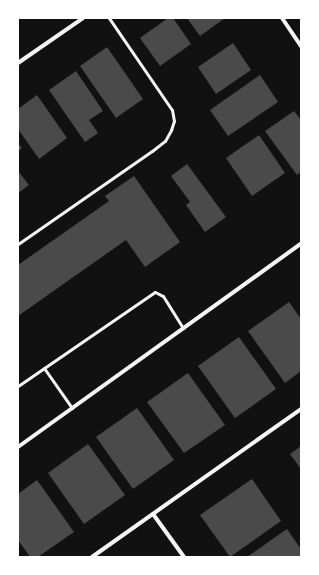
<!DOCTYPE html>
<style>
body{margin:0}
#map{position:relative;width:319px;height:575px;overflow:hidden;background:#111;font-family:Lora,serif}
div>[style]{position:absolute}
.building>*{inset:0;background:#4a4a4a}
.service>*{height:3px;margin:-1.5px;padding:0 1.5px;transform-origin:1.5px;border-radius:1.5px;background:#f5f5f5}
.minor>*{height:4px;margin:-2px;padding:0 2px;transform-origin:2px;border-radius:2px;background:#f5f5f5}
span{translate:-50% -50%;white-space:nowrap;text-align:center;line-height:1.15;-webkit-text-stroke:4px #fff;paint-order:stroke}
.frame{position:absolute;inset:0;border:19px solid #fff;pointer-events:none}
</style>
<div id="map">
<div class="building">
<div style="clip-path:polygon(168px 18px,173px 18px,191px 44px,160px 66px,140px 38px)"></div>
<div style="clip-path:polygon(187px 18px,225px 18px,200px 36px)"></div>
<div style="clip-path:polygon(233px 43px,251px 70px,216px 94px,198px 67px)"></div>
<div style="clip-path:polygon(107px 47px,143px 99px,116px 118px,80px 66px)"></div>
<div style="clip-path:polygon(76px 71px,103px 111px,89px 120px,98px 133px,85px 142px,49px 90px)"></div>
<div style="clip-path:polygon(260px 75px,278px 102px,228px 136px,210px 110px)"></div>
<div style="clip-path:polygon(37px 95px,67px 138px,39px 159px,18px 129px,18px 109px)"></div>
<div style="clip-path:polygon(294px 111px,301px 120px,301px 172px,297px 175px,265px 131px)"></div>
<div style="clip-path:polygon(259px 135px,285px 173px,252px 196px,226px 158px)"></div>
<div style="clip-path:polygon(18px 143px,22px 148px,18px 151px)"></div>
<div style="clip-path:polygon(187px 164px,226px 217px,205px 232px,186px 205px,190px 202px,171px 176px)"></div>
<div style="clip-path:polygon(18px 171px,29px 185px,18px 193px)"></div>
<div style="clip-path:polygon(134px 176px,180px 242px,145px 267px,126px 240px,18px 316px,18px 265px,109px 201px,105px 196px)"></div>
<div style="clip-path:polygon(289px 302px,301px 319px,301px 371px,285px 383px,248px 331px)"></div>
<div style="clip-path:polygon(239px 337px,276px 389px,235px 418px,198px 366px)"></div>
<div style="clip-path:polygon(188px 373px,225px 425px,184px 453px,147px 402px)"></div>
<div style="clip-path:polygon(137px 408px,174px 460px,133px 489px,96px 437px)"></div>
<div style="clip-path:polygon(88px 444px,125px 495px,84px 524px,48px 473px)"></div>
<div style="clip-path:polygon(301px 446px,301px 469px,290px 454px)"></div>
<div style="clip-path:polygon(252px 479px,281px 521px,230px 557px,200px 515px)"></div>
<div style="clip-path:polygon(37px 480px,74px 532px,38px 557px,30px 557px,18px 540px,18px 494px)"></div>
<div style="clip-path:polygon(287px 529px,301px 549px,301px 557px,247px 557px)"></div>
</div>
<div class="service">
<div style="left:18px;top:244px;width:163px;rotate:-34.8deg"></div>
<div style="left:152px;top:151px;width:16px;rotate:-38deg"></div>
<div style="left:165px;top:141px;width:13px;rotate:-61deg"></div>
<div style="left:171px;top:130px;width:9px;rotate:-72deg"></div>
<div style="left:174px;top:121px;width:11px;rotate:-100deg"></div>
<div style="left:172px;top:110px;width:112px;rotate:-124.4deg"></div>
<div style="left:44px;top:368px;width:49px;rotate:55deg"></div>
<div style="left:18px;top:386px;width:166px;rotate:-34.5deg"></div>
<div style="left:155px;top:292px;width:9px;rotate:27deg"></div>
<div style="left:163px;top:296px;width:38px;rotate:58deg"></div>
</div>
<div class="minor">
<div style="left:282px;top:18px;width:34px;rotate:56deg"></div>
<div style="left:18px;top:63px;width:79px;rotate:-34.7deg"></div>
<div style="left:18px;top:447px;width:348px;rotate:-35.7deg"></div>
<div style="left:153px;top:514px;width:53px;rotate:54.2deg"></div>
<div style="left:92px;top:557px;width:256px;rotate:-35.3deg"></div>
</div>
<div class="frame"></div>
</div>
